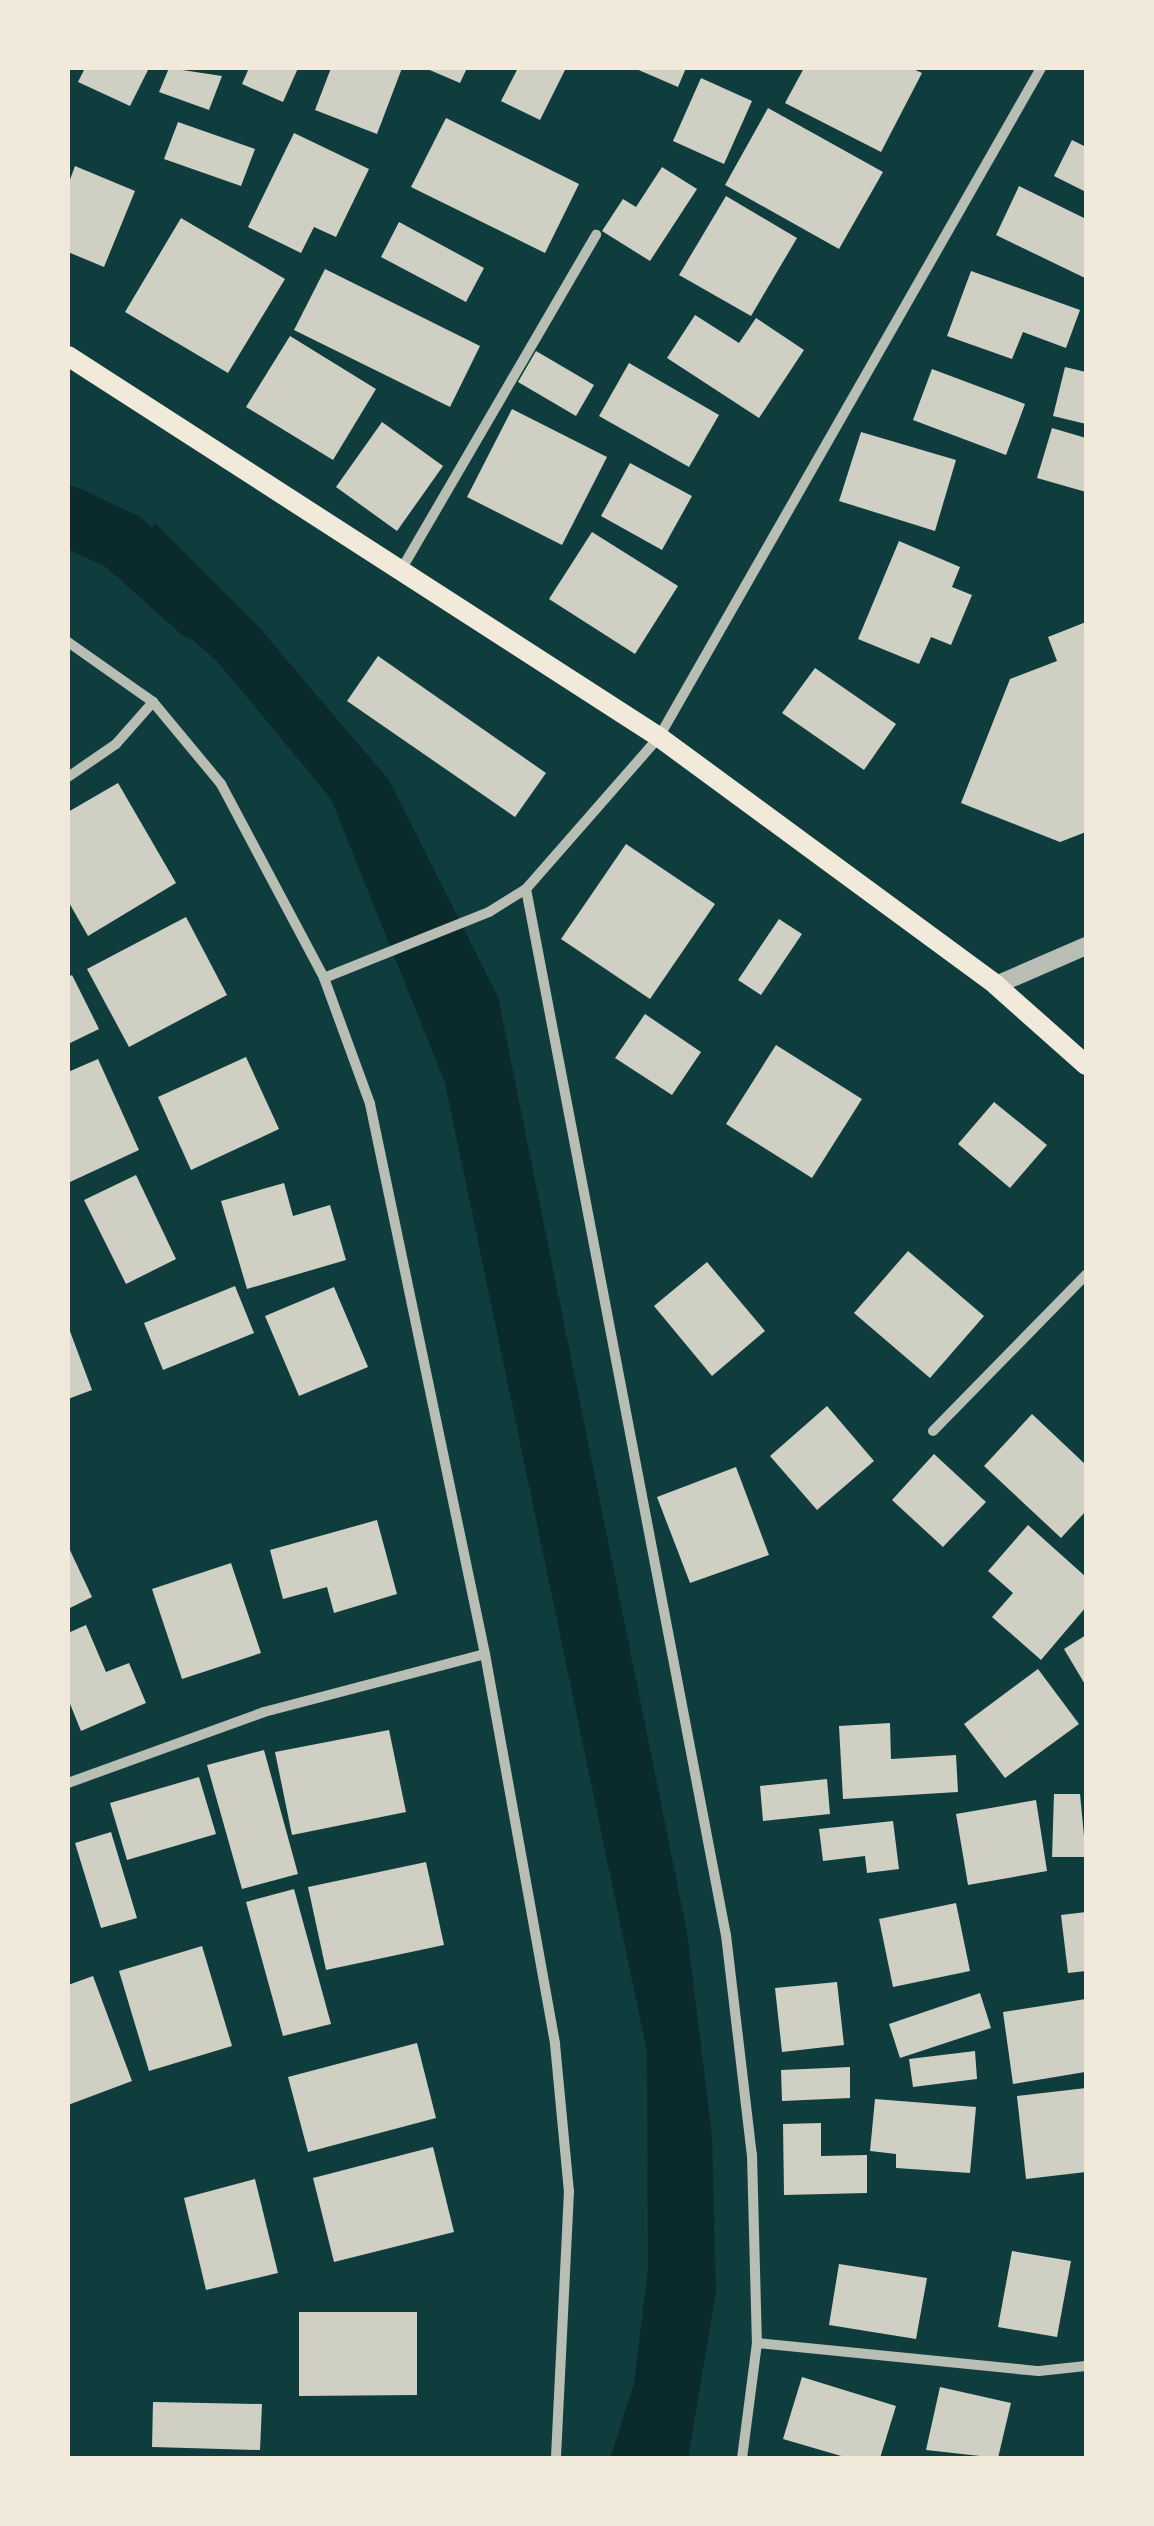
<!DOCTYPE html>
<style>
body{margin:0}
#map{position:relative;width:1154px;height:2526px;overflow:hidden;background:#0f3d3e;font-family:"Exo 2",sans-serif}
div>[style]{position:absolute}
.water>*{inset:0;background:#0a2a2b}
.canal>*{height:60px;margin:-30px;padding:0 30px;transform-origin:30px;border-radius:30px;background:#0a2a2b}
.building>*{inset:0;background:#cfcfc3}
.minor>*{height:10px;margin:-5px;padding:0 5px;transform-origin:5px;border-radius:5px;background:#b8beb3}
.tertiary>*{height:18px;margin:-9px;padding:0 9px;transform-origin:9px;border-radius:9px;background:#b8beb3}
.secondary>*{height:20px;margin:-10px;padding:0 10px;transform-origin:10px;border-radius:10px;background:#f1e9da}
span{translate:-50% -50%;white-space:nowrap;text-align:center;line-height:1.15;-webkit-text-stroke:8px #f1e9da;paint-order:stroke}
.frame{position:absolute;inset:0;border:70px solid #f1e9da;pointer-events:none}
</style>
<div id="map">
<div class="water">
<div style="clip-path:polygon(155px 523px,257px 625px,389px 780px,498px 997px,687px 1932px,712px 2136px,716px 2291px,688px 2458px,610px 2458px,634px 2384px,648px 2269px,647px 2052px,445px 1083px,331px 799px,217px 661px,124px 581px)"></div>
</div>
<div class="canal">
<div style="left:68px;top:516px;width:61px;rotate:25.3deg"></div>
<div style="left:123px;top:542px;width:103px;rotate:41.9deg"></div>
</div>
<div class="building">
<div style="clip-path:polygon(85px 68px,149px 68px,130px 106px,78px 82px)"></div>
<div style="clip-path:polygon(169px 68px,222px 76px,209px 110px,159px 92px)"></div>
<div style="clip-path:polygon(249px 68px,298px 68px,283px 102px,242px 84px)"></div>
<div style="clip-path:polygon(331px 68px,402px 68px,377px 134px,315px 110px)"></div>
<div style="clip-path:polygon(425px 68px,467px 68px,460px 83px)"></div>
<div style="clip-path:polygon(518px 68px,566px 68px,540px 120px,501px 101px)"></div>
<div style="clip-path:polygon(634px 68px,686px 68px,678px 87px)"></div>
<div style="clip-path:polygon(804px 68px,911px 68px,922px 73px,881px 152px,785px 103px)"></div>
<div style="clip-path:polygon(701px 78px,752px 101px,724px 164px,673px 141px)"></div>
<div style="clip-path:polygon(768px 108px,883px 172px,839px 249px,725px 185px)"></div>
<div style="clip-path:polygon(446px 118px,579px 184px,545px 253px,411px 187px)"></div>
<div style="clip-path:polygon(178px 122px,255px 149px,241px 186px,164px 159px)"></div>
<div style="clip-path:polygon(294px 133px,369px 169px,336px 237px,314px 227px,301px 253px,248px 227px)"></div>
<div style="clip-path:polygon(1072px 140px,1086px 147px,1086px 192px,1054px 176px)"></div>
<div style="clip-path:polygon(75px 166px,135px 191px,104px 267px,68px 252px,68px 185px)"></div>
<div style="clip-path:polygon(662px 167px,697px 189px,650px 261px,602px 231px,623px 199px,636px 207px)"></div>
<div style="clip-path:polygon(1019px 186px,1086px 219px,1085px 278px,996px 235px)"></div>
<div style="clip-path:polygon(726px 196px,797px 238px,751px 316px,679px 275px)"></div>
<div style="clip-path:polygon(181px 218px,285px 279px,228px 373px,125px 312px)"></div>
<div style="clip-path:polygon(399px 222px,484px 268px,466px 302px,381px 257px)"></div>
<div style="clip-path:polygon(325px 269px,480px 346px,450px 407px,294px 330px)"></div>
<div style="clip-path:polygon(971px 271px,1080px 310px,1066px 348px,1023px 332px,1012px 359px,947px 336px)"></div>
<div style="clip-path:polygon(695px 315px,739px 343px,756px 318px,804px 350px,759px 418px,667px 358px)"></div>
<div style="clip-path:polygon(290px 336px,376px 389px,333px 460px,246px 407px)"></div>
<div style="clip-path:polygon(536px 351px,594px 385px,576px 416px,518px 382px)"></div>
<div style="clip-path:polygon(629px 363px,719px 415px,689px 467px,599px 416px)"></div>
<div style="clip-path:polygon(1065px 367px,1086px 372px,1086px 424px,1053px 416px)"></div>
<div style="clip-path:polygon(932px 369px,1025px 404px,1006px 455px,913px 420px)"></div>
<div style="clip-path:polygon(512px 409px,607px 457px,562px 545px,467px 497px)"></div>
<div style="clip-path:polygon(382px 422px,443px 466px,397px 531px,336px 487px)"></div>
<div style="clip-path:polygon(1052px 428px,1086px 438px,1086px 492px,1037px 478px)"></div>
<div style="clip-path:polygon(861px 432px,956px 460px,935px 531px,839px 501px)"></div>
<div style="clip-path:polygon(630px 463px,692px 496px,662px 550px,601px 516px)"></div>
<div style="clip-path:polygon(592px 532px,678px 586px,635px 654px,549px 599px)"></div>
<div style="clip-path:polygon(899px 541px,960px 567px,952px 587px,972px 595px,951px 645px,931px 637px,919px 664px,858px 639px)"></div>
<div style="clip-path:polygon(1086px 622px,1086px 832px,1060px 842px,961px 803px,1010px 679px,1057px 661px,1048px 637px)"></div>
<div style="clip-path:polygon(378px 656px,546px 773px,515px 817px,347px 701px)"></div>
<div style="clip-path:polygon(815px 668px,896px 724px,864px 770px,782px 713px)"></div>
<div style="clip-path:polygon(118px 783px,176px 883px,88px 936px,68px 901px,68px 812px)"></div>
<div style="clip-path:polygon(626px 844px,715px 904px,650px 999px,561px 939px)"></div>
<div style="clip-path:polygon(186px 917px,227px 995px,129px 1047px,87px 969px)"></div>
<div style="clip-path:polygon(779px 919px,802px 934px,761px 995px,738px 980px)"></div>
<div style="clip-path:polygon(72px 975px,99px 1029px,68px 1044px,68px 977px)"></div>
<div style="clip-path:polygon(645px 1014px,701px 1052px,672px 1095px,615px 1058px)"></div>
<div style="clip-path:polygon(776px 1045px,862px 1099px,812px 1178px,726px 1124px)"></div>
<div style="clip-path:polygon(246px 1057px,279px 1129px,191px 1170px,158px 1097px)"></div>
<div style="clip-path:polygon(98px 1059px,139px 1150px,70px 1182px,68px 1072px)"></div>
<div style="clip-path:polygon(994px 1102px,1047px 1145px,1010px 1188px,958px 1144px)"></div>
<div style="clip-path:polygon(136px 1175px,176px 1259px,126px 1284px,84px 1200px)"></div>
<div style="clip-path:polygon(284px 1183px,293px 1216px,330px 1205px,346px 1260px,247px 1289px,221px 1201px)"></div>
<div style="clip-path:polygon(908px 1251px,984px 1316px,930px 1378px,854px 1313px)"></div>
<div style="clip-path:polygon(707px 1262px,765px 1331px,712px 1376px,654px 1306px)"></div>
<div style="clip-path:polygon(235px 1286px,254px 1333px,163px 1370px,144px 1323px)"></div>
<div style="clip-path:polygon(334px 1287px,368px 1367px,299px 1396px,265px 1316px)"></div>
<div style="clip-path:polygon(68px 1326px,92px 1390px,68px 1399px)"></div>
<div style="clip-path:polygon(827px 1406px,874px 1461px,817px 1510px,770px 1456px)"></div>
<div style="clip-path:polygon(1032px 1414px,1086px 1465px,1086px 1511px,1061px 1538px,984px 1466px)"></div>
<div style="clip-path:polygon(934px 1454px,986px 1502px,943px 1547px,892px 1500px)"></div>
<div style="clip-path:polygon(736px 1467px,769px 1555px,690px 1583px,657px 1497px)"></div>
<div style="clip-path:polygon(377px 1520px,397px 1594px,334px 1613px,327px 1587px,283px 1599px,270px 1550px)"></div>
<div style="clip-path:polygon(1028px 1525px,1086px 1577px,1086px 1607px,1041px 1660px,992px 1617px,1013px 1593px,988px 1571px)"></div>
<div style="clip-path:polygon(68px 1546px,92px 1597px,68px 1609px)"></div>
<div style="clip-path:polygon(231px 1563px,261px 1653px,182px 1679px,152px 1589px)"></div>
<div style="clip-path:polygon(86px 1625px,106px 1672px,129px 1663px,146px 1703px,81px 1731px,68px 1699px,68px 1633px)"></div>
<div style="clip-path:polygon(1086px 1635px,1086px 1686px,1064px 1649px)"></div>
<div style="clip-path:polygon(1038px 1669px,1079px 1724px,1005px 1778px,964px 1724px)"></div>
<div style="clip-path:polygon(890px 1723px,891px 1759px,956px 1755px,958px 1792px,843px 1799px,839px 1726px)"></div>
<div style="clip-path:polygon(389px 1730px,406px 1812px,292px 1835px,275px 1752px)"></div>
<div style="clip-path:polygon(264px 1750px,298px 1874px,242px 1889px,207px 1765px)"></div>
<div style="clip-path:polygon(199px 1777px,216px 1834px,127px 1860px,110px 1803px)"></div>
<div style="clip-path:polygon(827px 1779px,830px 1814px,763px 1821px,760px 1786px)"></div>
<div style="clip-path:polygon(1054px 1794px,1080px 1794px,1086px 1857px,1052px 1857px)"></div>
<div style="clip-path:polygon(1036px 1800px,1047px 1871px,968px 1885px,956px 1814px)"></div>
<div style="clip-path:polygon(893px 1821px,899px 1869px,867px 1873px,865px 1856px,823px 1861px,819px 1829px)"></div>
<div style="clip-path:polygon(111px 1832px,137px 1918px,101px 1928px,75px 1843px)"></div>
<div style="clip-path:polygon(426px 1862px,444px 1945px,326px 1970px,308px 1887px)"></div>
<div style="clip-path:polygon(294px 1889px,331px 2024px,283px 2036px,246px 1902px)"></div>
<div style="clip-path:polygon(956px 1903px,970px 1971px,893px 1987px,879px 1919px)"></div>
<div style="clip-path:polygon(1086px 1912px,1086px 1971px,1068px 1973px,1061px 1915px)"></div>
<div style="clip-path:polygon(202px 1946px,232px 2046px,149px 2071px,119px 1971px)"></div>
<div style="clip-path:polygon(93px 1976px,132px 2081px,68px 2105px,68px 1985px)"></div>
<div style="clip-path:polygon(837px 1982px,844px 2045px,782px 2052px,775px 1988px)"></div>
<div style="clip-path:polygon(980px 1993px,991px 2028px,900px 2058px,889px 2024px)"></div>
<div style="clip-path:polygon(1086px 1999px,1085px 2072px,1013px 2084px,1003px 2012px)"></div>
<div style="clip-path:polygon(417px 2043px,436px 2118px,308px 2152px,288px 2077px)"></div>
<div style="clip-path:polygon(975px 2051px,977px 2079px,913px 2087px,909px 2059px)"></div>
<div style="clip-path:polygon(850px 2067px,850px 2098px,782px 2101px,781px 2070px)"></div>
<div style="clip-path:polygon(1086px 2088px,1086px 2172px,1026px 2179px,1017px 2096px)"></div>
<div style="clip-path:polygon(875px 2099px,976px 2107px,970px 2173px,896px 2168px,896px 2154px,870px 2151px)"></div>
<div style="clip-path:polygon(821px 2123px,821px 2156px,867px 2155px,867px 2193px,784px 2195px,783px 2124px)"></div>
<div style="clip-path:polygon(433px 2147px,454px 2232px,334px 2262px,313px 2178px)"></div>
<div style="clip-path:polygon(255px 2179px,278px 2273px,206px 2290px,184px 2198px)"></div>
<div style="clip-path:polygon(1012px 2251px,1071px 2261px,1057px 2337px,998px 2327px)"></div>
<div style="clip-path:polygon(839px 2264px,927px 2278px,916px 2339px,829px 2325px)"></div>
<div style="clip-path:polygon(299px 2312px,417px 2312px,417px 2395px,299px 2396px)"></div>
<div style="clip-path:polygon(802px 2377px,896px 2406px,880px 2458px,848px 2458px,783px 2439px)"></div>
<div style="clip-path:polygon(940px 2387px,1011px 2403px,998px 2458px,926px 2450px)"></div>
<div style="clip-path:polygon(153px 2402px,262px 2404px,260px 2450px,152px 2447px)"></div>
</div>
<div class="minor">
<div style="left:401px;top:570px;width:388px;rotate:-59.8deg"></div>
<div style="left:68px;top:642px;width:104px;rotate:35.2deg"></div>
<div style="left:153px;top:702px;width:107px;rotate:50.3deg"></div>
<div style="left:221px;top:784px;width:220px;rotate:62deg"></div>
<div style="left:324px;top:978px;width:134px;rotate:69.9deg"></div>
<div style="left:370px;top:1104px;width:562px;rotate:78.19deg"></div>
<div style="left:485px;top:1654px;width:396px;rotate:79.8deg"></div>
<div style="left:555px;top:2044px;width:148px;rotate:84.6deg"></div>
<div style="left:569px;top:2191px;width:267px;rotate:92.8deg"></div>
<div style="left:68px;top:777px;width:58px;rotate:-34.5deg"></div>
<div style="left:116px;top:744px;width:56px;rotate:-48.6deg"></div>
<div style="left:526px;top:889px;width:1065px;rotate:79.18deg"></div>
<div style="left:726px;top:1935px;width:222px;rotate:83.3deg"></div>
<div style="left:752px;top:2155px;width:188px;rotate:88.5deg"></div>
<div style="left:757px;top:2343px;width:116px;rotate:97.4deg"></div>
<div style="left:324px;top:978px;width:178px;rotate:-21.8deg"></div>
<div style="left:489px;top:912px;width:44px;rotate:-31.9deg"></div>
<div style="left:526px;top:889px;width:202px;rotate:-48.8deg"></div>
<div style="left:659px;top:737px;width:770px;rotate:-60.27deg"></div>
<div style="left:933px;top:1431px;width:219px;rotate:-45.6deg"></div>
<div style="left:68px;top:1783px;width:208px;rotate:-19.9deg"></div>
<div style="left:264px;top:1712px;width:228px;rotate:-14.7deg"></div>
<div style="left:757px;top:2343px;width:283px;rotate:5.7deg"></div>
<div style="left:1039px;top:2371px;width:47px;rotate:-6.1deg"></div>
</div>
<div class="tertiary">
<div style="left:996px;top:985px;width:98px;rotate:-23.4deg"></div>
</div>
<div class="secondary">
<div style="left:68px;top:356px;width:703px;rotate:32.81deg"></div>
<div style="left:659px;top:737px;width:418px;rotate:36.3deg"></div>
<div style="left:996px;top:985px;width:120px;rotate:41.6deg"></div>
</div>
<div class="frame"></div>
</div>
